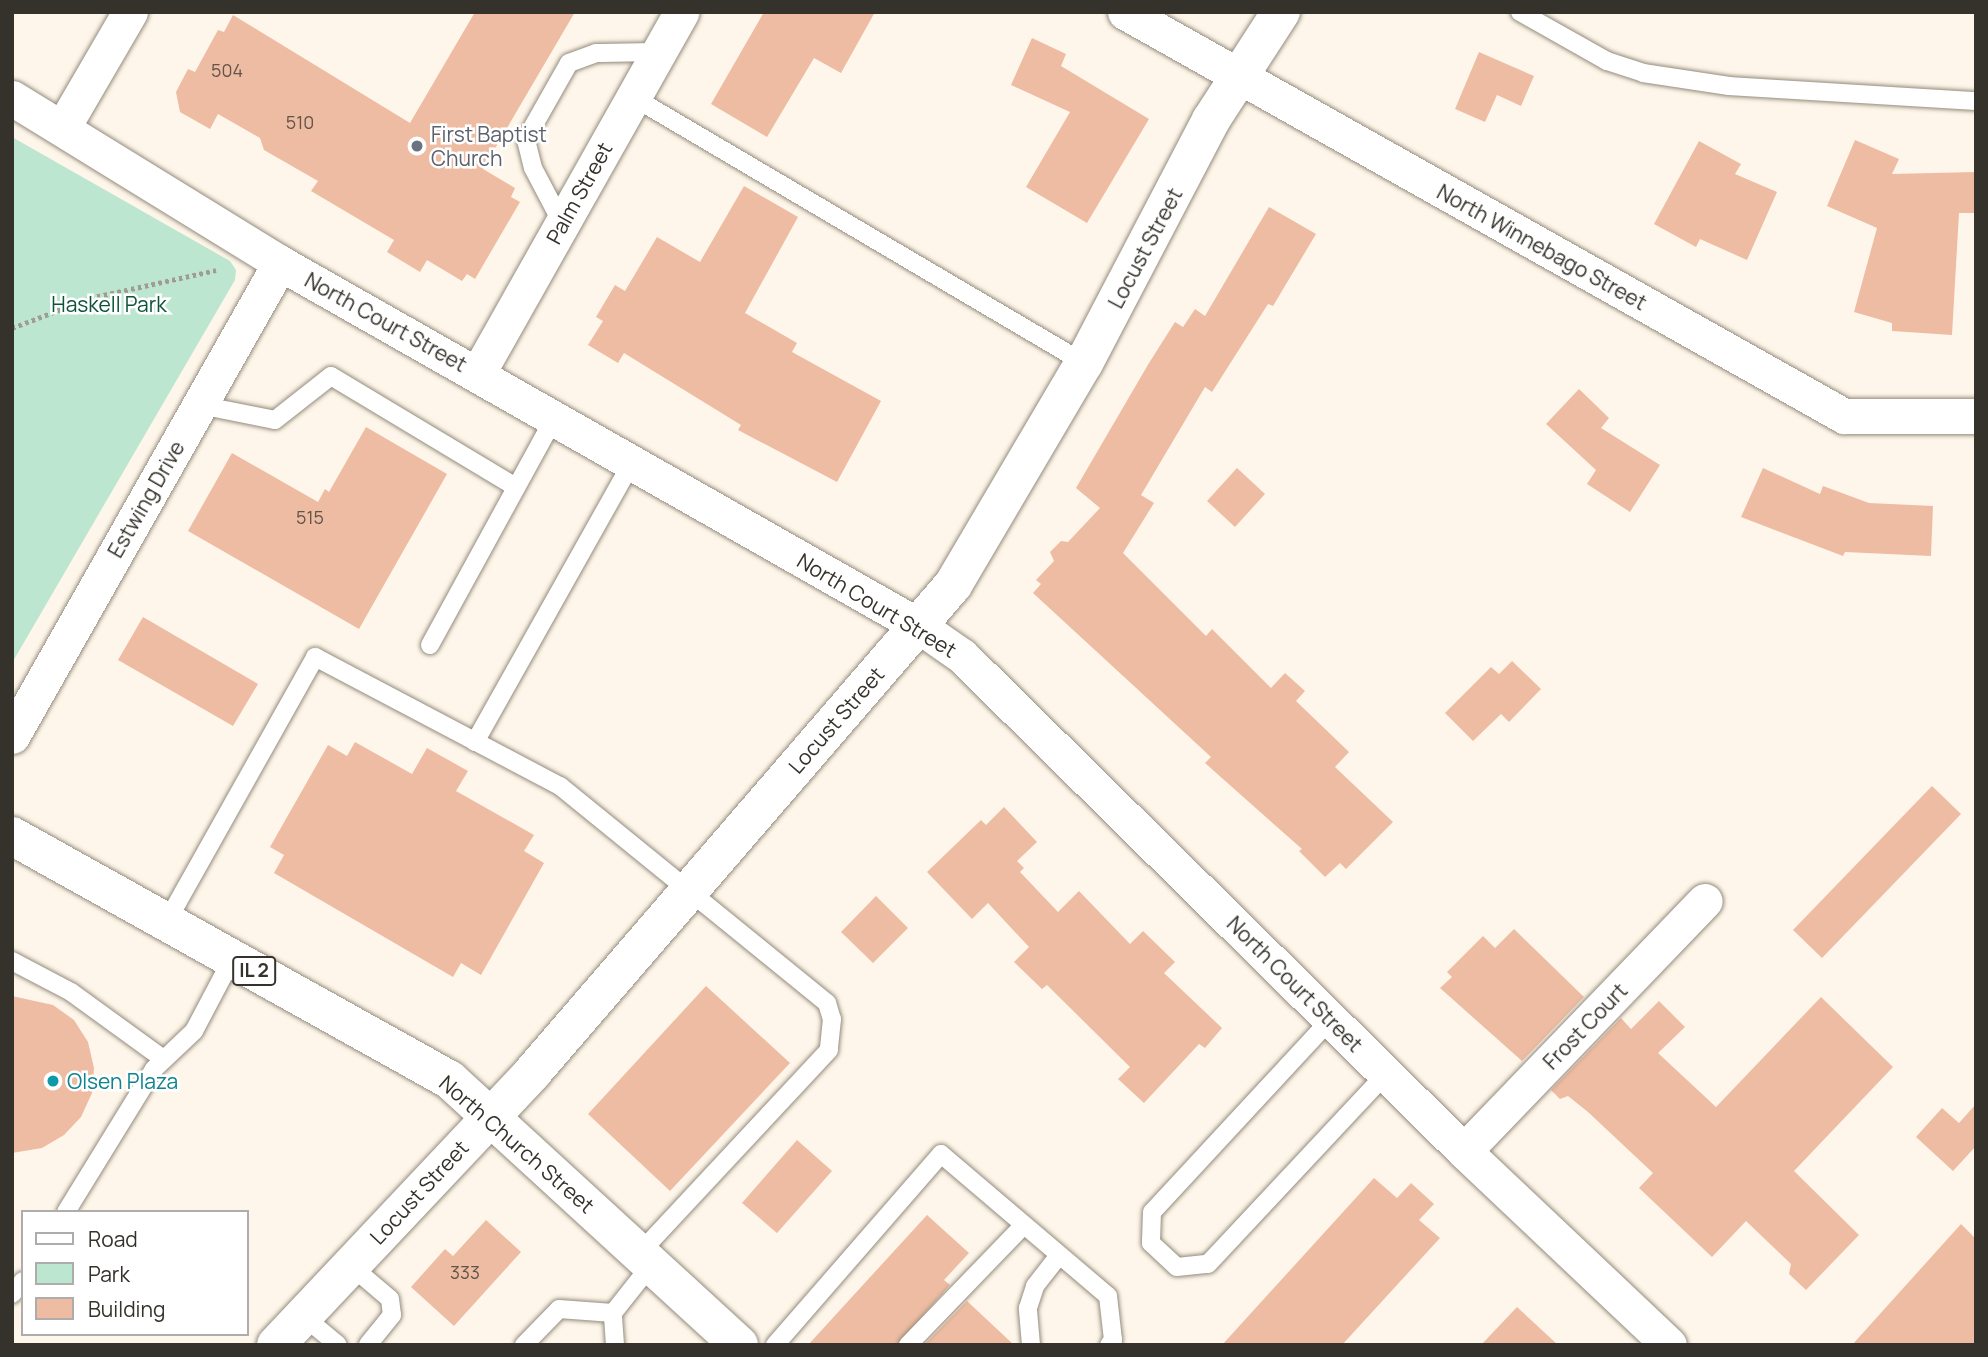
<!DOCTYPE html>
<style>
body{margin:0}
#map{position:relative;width:1988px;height:1357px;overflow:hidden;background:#fef6ea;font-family:Manrope,sans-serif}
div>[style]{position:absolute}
.green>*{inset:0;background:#bde6d1}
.building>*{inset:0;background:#eebca2}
.path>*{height:4.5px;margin-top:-2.25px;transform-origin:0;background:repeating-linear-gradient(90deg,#a19c92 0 3.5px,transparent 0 7px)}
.roads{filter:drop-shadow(0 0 2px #948b7d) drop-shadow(0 0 2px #948b7d)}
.lane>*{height:18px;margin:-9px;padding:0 9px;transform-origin:9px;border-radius:9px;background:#fff}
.street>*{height:35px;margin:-17.5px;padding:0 17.5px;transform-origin:17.5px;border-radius:17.5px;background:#fff}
.secondary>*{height:38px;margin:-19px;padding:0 19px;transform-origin:19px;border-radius:19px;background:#fff}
.primary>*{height:38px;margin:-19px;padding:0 19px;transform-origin:19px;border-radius:19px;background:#fff}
.dots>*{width:19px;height:19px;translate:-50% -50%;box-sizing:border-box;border:4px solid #fff;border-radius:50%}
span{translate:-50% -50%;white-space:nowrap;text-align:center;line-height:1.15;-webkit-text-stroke:5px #fff;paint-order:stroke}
.number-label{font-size:18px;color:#63544a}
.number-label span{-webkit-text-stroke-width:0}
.shield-label span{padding:2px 5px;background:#fff;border:2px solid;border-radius:5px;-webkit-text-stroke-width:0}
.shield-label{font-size:19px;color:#35322c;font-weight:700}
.worship-label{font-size:21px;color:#5b616d}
.left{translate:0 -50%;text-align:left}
.street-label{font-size:21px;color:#35322c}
.park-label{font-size:21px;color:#0f533a}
.culture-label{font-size:21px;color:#0d838f}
.frame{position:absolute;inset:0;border:14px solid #35322c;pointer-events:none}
.legend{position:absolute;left:21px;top:1210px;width:228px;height:126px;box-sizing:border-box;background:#fff;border:2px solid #aeadab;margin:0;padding:9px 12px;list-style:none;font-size:21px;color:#35322c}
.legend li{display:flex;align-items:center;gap:14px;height:35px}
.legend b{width:35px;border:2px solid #aeadab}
</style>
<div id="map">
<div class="green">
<div style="clip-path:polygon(12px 137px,230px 261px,236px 270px,235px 280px,12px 663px)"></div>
</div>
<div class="building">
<div style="clip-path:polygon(475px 12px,575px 12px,483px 169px,515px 188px,511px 197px,520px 202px,475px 279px,467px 274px,462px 281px,427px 260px,420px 272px,387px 252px,394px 240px,311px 191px,318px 181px,264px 150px,260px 138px,218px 114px,210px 129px,180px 112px,176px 92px,188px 69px,195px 72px,218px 30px,224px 32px,233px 15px,410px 123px)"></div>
<div style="clip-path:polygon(764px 12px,875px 12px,841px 73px,814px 58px,767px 137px,711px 104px)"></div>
<div style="clip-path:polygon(1032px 38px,1066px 54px,1061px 66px,1149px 119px,1087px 223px,1026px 187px,1070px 112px,1011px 85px)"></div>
<div style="clip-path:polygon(1479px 52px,1534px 76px,1521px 106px,1497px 95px,1485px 122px,1455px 109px)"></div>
<div style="clip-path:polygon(1855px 140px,1899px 159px,1892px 174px,1976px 172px,1976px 213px,1959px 213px,1952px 335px,1892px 331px,1892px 323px,1854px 312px,1877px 228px,1827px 206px)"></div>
<div style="clip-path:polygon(1699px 141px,1741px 164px,1735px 174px,1777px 192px,1747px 260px,1700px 239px,1696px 247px,1654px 224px)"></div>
<div style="clip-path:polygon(744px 186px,798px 217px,745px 313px,797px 343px,792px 352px,881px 401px,837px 482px,738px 430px,741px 425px,624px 353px,618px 363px,588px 345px,603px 321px,596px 317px,615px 285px,625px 291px,657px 237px,700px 262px)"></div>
<div style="clip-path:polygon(1269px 207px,1316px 234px,1273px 306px,1268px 304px,1212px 392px,1205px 387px,1141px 495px,1154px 503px,1123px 553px,1206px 636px,1212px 629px,1271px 688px,1285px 673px,1305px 691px,1296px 701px,1349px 752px,1335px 767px,1393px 822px,1346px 869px,1340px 863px,1325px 877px,1299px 851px,1302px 849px,1205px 763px,1211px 757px,1033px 593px,1041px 584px,1036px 580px,1054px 561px,1050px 552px,1061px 541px,1068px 542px,1100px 508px,1076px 488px,1149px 363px,1175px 322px,1183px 327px,1195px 309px,1205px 316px)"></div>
<div style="clip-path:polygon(1579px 389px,1609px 418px,1601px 428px,1660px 465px,1630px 512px,1587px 484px,1596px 470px,1546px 424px)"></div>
<div style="clip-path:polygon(366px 427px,447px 474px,359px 629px,188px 531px,232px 453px,318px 502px,325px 489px,329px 492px)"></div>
<div style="clip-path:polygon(1237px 468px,1265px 494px,1235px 527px,1207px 501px)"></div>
<div style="clip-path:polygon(1763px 468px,1820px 494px,1823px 486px,1869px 503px,1933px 506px,1931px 556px,1845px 552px,1843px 556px,1741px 517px)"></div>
<div style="clip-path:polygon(143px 617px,258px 684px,233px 726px,118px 660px)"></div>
<div style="clip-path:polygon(1512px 661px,1541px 689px,1509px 722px,1501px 714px,1473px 741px,1445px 713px,1491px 667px,1499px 674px)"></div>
<div style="clip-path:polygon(355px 742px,412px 774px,427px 748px,468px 771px,456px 791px,534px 835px,524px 851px,544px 863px,481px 975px,461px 963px,453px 977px,274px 873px,284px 855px,270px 847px,328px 745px,347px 756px)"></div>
<div style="clip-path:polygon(1932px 786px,1961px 814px,1822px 958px,1793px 930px)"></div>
<div style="clip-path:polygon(1004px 807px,1037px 842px,1017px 861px,1024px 868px,1020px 872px,1058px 912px,1079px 891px,1130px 944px,1143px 931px,1175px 962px,1164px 973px,1222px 1028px,1205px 1048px,1199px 1044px,1144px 1103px,1118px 1079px,1130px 1067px,1047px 985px,1042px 989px,1014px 962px,1029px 947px,988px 903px,972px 919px,927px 872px,981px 820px,986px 825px)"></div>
<div style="clip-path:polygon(876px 896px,908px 928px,873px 963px,841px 932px)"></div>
<div style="clip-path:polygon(1514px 929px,1584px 997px,1522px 1061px,1440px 988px,1452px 977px,1447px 972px,1483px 936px,1495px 948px)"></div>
<div style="clip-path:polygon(706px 986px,790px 1063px,670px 1191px,588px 1114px)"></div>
<div style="clip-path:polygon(12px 996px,53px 1005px,74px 1020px,88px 1042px,94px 1068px,92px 1093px,81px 1117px,64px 1135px,42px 1148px,12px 1153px)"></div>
<div style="clip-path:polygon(1821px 997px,1893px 1067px,1794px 1171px,1859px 1235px,1806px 1290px,1789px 1274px,1791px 1264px,1746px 1221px,1712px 1257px,1639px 1188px,1653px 1173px,1588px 1112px,1568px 1096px,1560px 1099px,1551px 1090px,1621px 1018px,1631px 1029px,1659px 1001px,1685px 1027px,1658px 1053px,1716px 1107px)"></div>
<div style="clip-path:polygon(1976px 1104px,1976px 1146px,1953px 1171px,1916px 1137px,1942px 1108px,1959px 1123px)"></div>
<div style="clip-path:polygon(797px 1140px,832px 1171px,777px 1233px,742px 1203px)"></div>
<div style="clip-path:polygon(1374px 1178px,1397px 1198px,1411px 1183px,1434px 1204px,1419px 1220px,1440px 1238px,1342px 1345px,1222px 1345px)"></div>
<div style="clip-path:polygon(927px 1215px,969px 1253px,944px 1280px,950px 1285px,897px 1345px,808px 1345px)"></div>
<div style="clip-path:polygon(486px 1220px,521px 1252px,454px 1326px,411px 1287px,445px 1249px,453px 1256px)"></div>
<div style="clip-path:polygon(1961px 1224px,1976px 1239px,1976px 1345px,1852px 1345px)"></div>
<div style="clip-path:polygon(967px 1301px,1014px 1345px,924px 1345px)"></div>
<div style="clip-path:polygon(1517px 1307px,1558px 1345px,1481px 1345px)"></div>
</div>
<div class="path">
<div style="left:12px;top:328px;width:84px;rotate:-21deg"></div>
<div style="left:90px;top:298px;width:129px;rotate:-12.5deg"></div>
</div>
<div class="roads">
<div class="lane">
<div style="left:1520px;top:12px;width:100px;rotate:29.4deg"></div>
<div style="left:1607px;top:61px;width:38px;rotate:18deg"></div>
<div style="left:1643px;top:73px;width:87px;rotate:8.6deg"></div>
<div style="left:1729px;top:86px;width:247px;rotate:3.5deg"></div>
<div style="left:633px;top:97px;width:524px;rotate:30.53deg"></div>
<div style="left:562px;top:223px;width:62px;rotate:-117.8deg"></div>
<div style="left:533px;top:168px;width:30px;rotate:-104deg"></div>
<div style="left:526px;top:139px;width:87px;rotate:-60.5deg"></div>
<div style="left:569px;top:63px;width:29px;rotate:-20deg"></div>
<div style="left:596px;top:53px;width:63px;rotate:-0.9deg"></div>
<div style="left:200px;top:405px;width:76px;rotate:11.3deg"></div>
<div style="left:275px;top:420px;width:71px;rotate:-38.2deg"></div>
<div style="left:331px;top:376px;width:216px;rotate:31deg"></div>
<div style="left:430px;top:645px;width:260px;rotate:-61.3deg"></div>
<div style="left:475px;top:742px;width:321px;rotate:-60.7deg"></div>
<div style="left:166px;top:923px;width:305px;rotate:-60.7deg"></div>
<div style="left:315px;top:657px;width:277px;rotate:27.8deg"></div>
<div style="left:560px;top:786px;width:344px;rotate:39.1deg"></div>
<div style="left:827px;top:1003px;width:17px;rotate:73deg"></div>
<div style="left:832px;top:1019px;width:31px;rotate:96deg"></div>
<div style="left:829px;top:1050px;width:279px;rotate:133deg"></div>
<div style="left:12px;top:961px;width:67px;rotate:27.7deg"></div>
<div style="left:71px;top:992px;width:112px;rotate:36deg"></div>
<div style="left:1331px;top:1019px;width:263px;rotate:132.8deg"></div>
<div style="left:1152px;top:1212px;width:31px;rotate:92deg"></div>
<div style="left:1151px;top:1243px;width:35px;rotate:43deg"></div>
<div style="left:1177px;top:1267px;width:31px;rotate:-6deg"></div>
<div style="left:1208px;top:1264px;width:260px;rotate:-46.9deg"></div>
<div style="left:66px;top:1212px;width:168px;rotate:-58.4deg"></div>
<div style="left:154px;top:1069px;width:55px;rotate:-43.5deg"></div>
<div style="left:194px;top:1031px;width:81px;rotate:-62.2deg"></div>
<div style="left:350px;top:1265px;width:52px;rotate:40.4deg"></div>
<div style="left:390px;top:1299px;width:16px;rotate:83deg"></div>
<div style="left:392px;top:1315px;width:38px;rotate:129deg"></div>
<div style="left:12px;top:1294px;width:17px;rotate:-50deg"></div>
<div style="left:303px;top:1316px;width:45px;rotate:39.6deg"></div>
<div style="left:524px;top:1345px;width:50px;rotate:-45.8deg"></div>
<div style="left:559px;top:1309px;width:54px;rotate:4.2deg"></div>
<div style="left:615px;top:1345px;width:32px;rotate:-94deg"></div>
<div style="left:613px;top:1313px;width:61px;rotate:-51.6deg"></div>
<div style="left:775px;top:1345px;width:253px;rotate:-49deg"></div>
<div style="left:941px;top:1154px;width:219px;rotate:40.4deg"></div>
<div style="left:1108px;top:1296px;width:44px;rotate:83.5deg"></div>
<div style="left:1113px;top:1340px;width:6px;rotate:129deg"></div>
<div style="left:908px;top:1345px;width:165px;rotate:-46deg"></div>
<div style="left:1031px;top:1345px;width:37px;rotate:-95deg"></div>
<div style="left:1028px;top:1308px;width:23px;rotate:-72deg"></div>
<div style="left:1035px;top:1286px;width:37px;rotate:-52deg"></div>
</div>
<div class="street">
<div style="left:1125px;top:12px;width:825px;rotate:29.33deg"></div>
<div style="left:1844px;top:416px;width:132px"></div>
<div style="left:12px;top:98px;width:315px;rotate:31.6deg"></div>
<div style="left:280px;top:263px;width:735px;rotate:29.6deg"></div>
<div style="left:919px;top:626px;width:52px;rotate:34.9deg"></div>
<div style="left:962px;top:656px;width:705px;rotate:44.6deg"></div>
<div style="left:1464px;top:1151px;width:282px;rotate:43.4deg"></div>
<div style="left:63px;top:127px;width:133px;rotate:-59.8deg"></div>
<div style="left:478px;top:373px;width:414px;rotate:-60.6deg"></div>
<div style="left:12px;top:736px;width:544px;rotate:-60.46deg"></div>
<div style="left:1464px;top:1151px;width:347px;rotate:-46.1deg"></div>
</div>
<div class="secondary">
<div style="left:276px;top:1345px;width:374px;rotate:-46.7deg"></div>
<div style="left:532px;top:1073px;width:645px;rotate:-49.22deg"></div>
<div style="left:953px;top:585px;width:258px;rotate:-59.5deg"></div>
<div style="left:1084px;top:363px;width:274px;rotate:-62.4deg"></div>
<div style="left:1211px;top:120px;width:129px;rotate:-57.1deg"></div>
</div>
<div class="primary">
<div style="left:12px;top:836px;width:501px;rotate:29.12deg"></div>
<div style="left:450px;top:1080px;width:392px;rotate:42.5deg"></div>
</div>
</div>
<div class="dots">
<div style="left:417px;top:146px;background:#6b7280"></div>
<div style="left:53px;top:1081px;background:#0f9aa8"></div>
</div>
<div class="number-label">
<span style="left:227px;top:70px">504</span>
<span style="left:300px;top:122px">510</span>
<span style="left:310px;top:517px">515</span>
<span style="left:465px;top:1272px">333</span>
</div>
<div class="shield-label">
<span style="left:254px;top:971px">IL 2</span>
</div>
<div class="worship-label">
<span class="left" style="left:431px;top:146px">First Baptist<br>Church</span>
</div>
<div class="street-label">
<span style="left:579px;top:193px;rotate:-61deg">Palm Street</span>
<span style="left:1542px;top:247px;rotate:29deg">North Winnebago Street</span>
<span style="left:1145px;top:248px;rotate:-62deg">Locust Street</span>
<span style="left:386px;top:322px;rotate:29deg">North Court Street</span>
<span style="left:146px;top:499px;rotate:-60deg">Estwing Drive</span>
<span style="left:877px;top:605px;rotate:31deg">North Court Street</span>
<span style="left:836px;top:720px;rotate:-49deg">Locust Street</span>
<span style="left:1295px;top:984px;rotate:45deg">North Court Street</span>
<span style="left:1585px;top:1026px;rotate:-46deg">Frost Court</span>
<span style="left:517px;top:1144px;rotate:41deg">North Church Street</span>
<span style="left:419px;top:1192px;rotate:-47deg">Locust Street</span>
</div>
<div class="park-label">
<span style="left:109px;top:304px">Haskell Park</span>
</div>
<div class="culture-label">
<span class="left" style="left:67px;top:1081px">Olsen Plaza</span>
</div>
<div class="frame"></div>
<ul class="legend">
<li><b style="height:9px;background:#fff"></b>Road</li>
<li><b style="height:19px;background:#bde6d1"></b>Park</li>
<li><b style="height:19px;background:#eebca2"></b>Building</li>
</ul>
</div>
